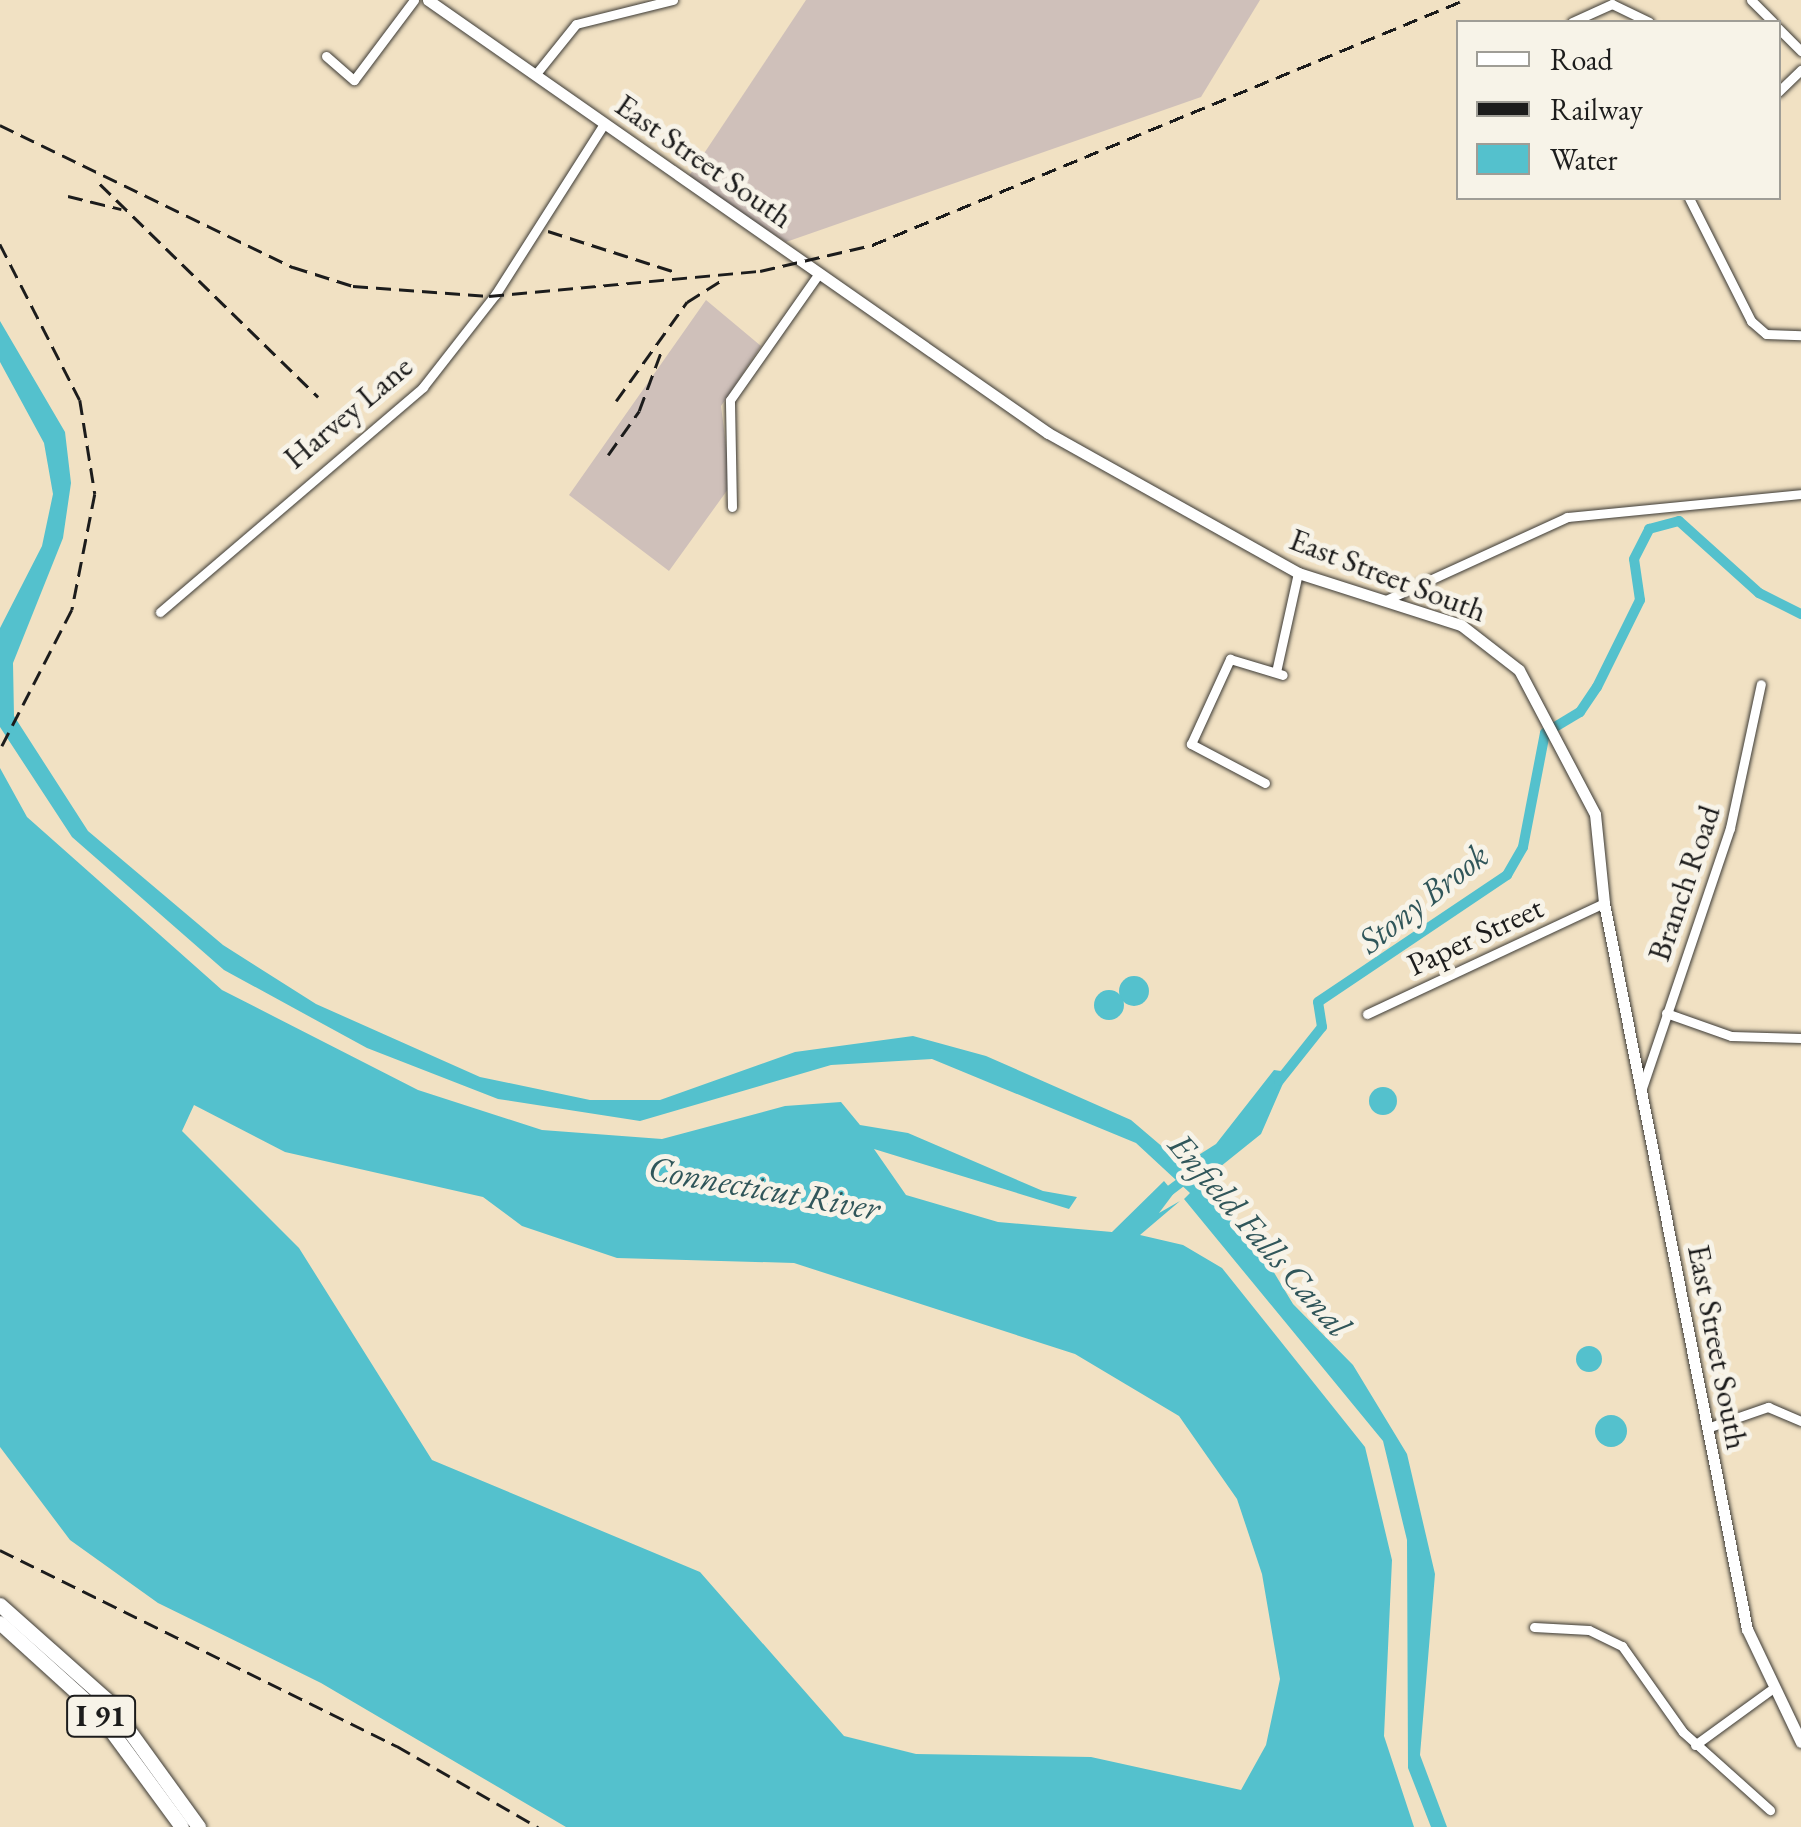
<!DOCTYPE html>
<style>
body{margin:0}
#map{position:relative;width:1801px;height:1827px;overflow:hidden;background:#f1e1c3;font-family:"EB Garamond",serif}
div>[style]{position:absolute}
.industrial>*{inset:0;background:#cfc0ba}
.water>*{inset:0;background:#54c1cd}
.round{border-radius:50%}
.river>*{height:10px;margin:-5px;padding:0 5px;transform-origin:5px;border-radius:5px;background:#54c1cd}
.roads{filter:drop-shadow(0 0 2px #3c3a35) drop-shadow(0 0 2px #3c3a35)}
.minor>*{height:9px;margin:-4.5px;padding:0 4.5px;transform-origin:4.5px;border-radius:4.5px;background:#fff}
.major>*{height:11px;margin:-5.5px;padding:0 5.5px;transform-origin:5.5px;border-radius:5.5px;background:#fff}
.highway>*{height:14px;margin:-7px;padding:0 7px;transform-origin:7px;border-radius:7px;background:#fff}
.rail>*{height:2.5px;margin-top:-1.25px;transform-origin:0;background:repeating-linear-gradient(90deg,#1c1c1c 0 15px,transparent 0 23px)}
span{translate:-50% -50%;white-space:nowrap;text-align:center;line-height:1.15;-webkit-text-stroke:10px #f7f3e8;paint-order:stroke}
.shield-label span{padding:2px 8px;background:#f7f3e8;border:2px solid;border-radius:8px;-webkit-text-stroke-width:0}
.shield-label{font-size:30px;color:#1c1c1c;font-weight:700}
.street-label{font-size:32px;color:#1c1c1c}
.water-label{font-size:35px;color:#30565a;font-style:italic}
.legend{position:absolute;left:1456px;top:20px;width:325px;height:180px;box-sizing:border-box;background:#f7f3e8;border:2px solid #9f9d96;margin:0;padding:12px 18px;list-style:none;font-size:30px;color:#1c1c1c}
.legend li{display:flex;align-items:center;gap:20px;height:50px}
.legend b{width:50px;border:2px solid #9f9d96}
</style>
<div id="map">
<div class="industrial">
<div style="clip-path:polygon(806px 0,1260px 0,1201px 97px,786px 242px,687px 179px)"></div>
<div style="clip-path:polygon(706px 300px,761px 346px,721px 406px,731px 485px,669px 571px,569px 495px)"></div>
</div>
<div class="water">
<div style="clip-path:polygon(0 321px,65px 432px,71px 483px,63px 538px,13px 663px,14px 716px,88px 831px,223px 945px,316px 1004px,480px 1077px,590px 1100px,660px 1100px,795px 1052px,913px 1036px,986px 1056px,1131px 1120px,1192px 1172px,1186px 1163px,1216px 1144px,1274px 1070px,1288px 1072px,1261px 1134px,1200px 1183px,1252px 1236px,1293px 1304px,1353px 1365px,1407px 1454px,1435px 1574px,1420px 1755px,1447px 1827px,1431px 1827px,1408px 1768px,1407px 1540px,1383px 1441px,1184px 1199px,1190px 1193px,1136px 1143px,932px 1059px,831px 1065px,640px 1121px,498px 1099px,367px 1048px,224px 970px,72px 837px,0 727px,0 628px,42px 546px,53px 494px,44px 443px,0 362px)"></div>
<div style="clip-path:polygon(evenodd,0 768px,27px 817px,222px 990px,418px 1090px,542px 1130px,662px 1139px,785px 1106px,841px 1102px,860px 1125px,908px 1133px,1043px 1191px,1077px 1197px,1069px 1209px,874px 1149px,906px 1195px,998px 1222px,1112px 1232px,1164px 1181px,1174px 1193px,1159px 1213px,1180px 1201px,1140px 1235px,1183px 1245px,1222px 1268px,1365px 1447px,1392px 1560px,1384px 1736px,1414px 1827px,566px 1827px,321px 1683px,158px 1603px,70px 1540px,0 1447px,0 768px,194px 1105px,285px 1152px,483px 1197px,522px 1226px,617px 1258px,794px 1263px,1075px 1354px,1179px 1416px,1237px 1499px,1262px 1574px,1280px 1679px,1266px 1745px,1241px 1790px,1091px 1757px,916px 1754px,844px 1736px,700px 1572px,432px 1460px,299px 1248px,182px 1131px,194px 1105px)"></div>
<div class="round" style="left:1119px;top:976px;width:30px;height:30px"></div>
<div class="round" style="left:1094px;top:990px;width:30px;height:30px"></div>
<div class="round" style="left:1369px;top:1087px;width:28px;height:28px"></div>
<div class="round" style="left:1576px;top:1346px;width:26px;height:26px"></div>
<div class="round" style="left:1595px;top:1415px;width:32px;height:32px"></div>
</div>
<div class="river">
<div style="left:1279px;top:1081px;width:69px;rotate:-51.5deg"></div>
<div style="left:1322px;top:1027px;width:25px;rotate:-99deg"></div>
<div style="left:1318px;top:1002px;width:228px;rotate:-33.9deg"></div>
<div style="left:1507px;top:875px;width:32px;rotate:-60deg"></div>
<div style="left:1523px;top:847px;width:116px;rotate:-79.1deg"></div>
<div style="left:1545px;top:733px;width:41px;rotate:-31deg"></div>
<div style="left:1580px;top:712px;width:30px;rotate:-56deg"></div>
<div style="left:1597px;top:687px;width:97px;rotate:-63.7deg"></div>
<div style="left:1640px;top:600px;width:41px;rotate:-98.3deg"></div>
<div style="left:1634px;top:559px;width:34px;rotate:-63deg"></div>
<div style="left:1649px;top:529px;width:31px;rotate:-15deg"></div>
<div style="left:1679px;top:521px;width:108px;rotate:42deg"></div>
<div style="left:1759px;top:593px;width:47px;rotate:26.6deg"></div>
<div style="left:1160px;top:1198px;width:38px;rotate:-37deg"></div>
</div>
<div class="roads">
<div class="minor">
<div style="left:1751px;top:0;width:31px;rotate:45deg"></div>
<div style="left:1572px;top:22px;width:44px;rotate:-24.2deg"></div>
<div style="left:1612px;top:4px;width:41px;rotate:25.9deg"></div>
<div style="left:1778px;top:28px;width:33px;rotate:45deg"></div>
<div style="left:326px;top:56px;width:37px;rotate:41deg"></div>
<div style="left:354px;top:80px;width:100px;rotate:-53.1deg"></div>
<div style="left:535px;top:75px;width:65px;rotate:-51.2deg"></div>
<div style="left:576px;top:24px;width:100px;rotate:-13.9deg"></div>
<div style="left:1778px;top:92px;width:32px;rotate:-44deg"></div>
<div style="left:1689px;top:198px;width:138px;rotate:63.2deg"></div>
<div style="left:1751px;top:321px;width:20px;rotate:41deg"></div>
<div style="left:1766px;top:334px;width:35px;rotate:2deg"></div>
<div style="left:732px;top:507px;width:107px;rotate:-91.1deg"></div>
<div style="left:730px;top:400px;width:151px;rotate:-54.9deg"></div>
<div style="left:1386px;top:600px;width:199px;rotate:-24.6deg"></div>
<div style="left:1567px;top:517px;width:235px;rotate:-5.6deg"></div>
<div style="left:160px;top:612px;width:346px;rotate:-40.5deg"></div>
<div style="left:423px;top:387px;width:117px;rotate:-52deg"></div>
<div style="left:495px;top:295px;width:203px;rotate:-57.5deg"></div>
<div style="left:1276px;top:672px;width:101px;rotate:-77.5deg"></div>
<div style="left:1265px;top:783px;width:84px;rotate:-152.2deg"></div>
<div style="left:1191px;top:744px;width:94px;rotate:-65.4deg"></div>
<div style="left:1230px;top:659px;width:55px;rotate:16.8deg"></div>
<div style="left:1666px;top:1013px;width:69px;rotate:19.5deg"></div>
<div style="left:1731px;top:1036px;width:70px;rotate:1.6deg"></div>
<div style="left:1367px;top:1014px;width:262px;rotate:-25.1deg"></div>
<div style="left:1642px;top:1088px;width:274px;rotate:-71.3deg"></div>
<div style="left:1730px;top:828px;width:147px;rotate:-77.9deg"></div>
<div style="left:1707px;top:1428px;width:65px;rotate:-19deg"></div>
<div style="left:1768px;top:1407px;width:36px;rotate:23deg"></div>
<div style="left:1534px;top:1627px;width:55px;rotate:3.1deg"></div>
<div style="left:1589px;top:1630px;width:37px;rotate:26deg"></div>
<div style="left:1622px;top:1646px;width:105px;rotate:54.7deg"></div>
<div style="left:1683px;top:1732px;width:117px;rotate:41.9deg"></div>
<div style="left:1695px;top:1745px;width:92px;rotate:-36.1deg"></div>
</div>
<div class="major">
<div style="left:428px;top:0;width:756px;rotate:34.93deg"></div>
<div style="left:1048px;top:433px;width:287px;rotate:29.2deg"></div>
<div style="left:1298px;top:573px;width:171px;rotate:17.7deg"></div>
<div style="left:1461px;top:625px;width:73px;rotate:37.8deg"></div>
<div style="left:1519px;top:670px;width:163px;rotate:62.2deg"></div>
<div style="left:1595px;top:814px;width:89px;rotate:84.2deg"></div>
<div style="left:1604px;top:903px;width:740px;rotate:78.86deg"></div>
<div style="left:1747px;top:1629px;width:125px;rotate:64.5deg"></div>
</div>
<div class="highway">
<div style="left:0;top:1605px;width:143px;rotate:41.6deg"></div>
<div style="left:107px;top:1700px;width:157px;rotate:54.1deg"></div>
<div style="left:0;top:1623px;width:130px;rotate:42.2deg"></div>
<div style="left:96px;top:1710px;width:145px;rotate:53.7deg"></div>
</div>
</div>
<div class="rail">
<div style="left:0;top:125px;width:326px;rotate:25.9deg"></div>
<div style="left:293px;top:267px;width:63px;rotate:17.6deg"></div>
<div style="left:353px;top:286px;width:136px;rotate:4.2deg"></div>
<div style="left:489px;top:296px;width:272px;rotate:-5.3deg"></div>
<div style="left:760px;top:271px;width:115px;rotate:-13.1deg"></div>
<div style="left:872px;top:245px;width:641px;rotate:-22.48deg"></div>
<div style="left:100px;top:184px;width:305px;rotate:44.3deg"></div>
<div style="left:68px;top:196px;width:55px;rotate:13.8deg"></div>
<div style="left:548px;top:231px;width:134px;rotate:17.8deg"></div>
<div style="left:0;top:244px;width:175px;rotate:62.9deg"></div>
<div style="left:80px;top:400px;width:95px;rotate:80.9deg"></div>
<div style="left:95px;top:494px;width:118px;rotate:101.2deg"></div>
<div style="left:72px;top:610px;width:157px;rotate:117.2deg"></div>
<div style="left:616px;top:401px;width:122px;rotate:-54.4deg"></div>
<div style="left:687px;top:302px;width:45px;rotate:-32.3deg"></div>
<div style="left:608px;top:455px;width:54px;rotate:-54.8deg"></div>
<div style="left:639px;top:411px;width:66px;rotate:-69.6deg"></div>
<div style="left:0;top:1550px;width:443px;rotate:26.3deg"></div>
<div style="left:397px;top:1746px;width:163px;rotate:29.9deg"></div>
</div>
<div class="shield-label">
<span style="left:101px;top:1716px">I 91</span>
</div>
<div class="street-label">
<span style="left:704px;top:161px;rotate:35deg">East Street South</span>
<span style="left:348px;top:412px;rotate:-40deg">Harvey Lane</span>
<span style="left:1388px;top:575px;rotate:21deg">East Street South</span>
<span style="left:1684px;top:883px;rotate:-71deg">Branch Road</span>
<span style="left:1475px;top:936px;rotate:-25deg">Paper Street</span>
<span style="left:1718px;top:1347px;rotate:79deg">East Street South</span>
</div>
<div class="water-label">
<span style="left:1423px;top:898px;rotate:-38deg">Stony Brook</span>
<span style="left:764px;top:1188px;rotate:10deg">Connecticut River</span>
<span style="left:1260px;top:1235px;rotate:49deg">Enfield Falls Canal</span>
</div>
<ul class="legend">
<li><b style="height:12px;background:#fff"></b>Road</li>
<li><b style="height:12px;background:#1c1c1c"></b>Railway</li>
<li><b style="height:28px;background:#54c1cd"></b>Water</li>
</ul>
</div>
